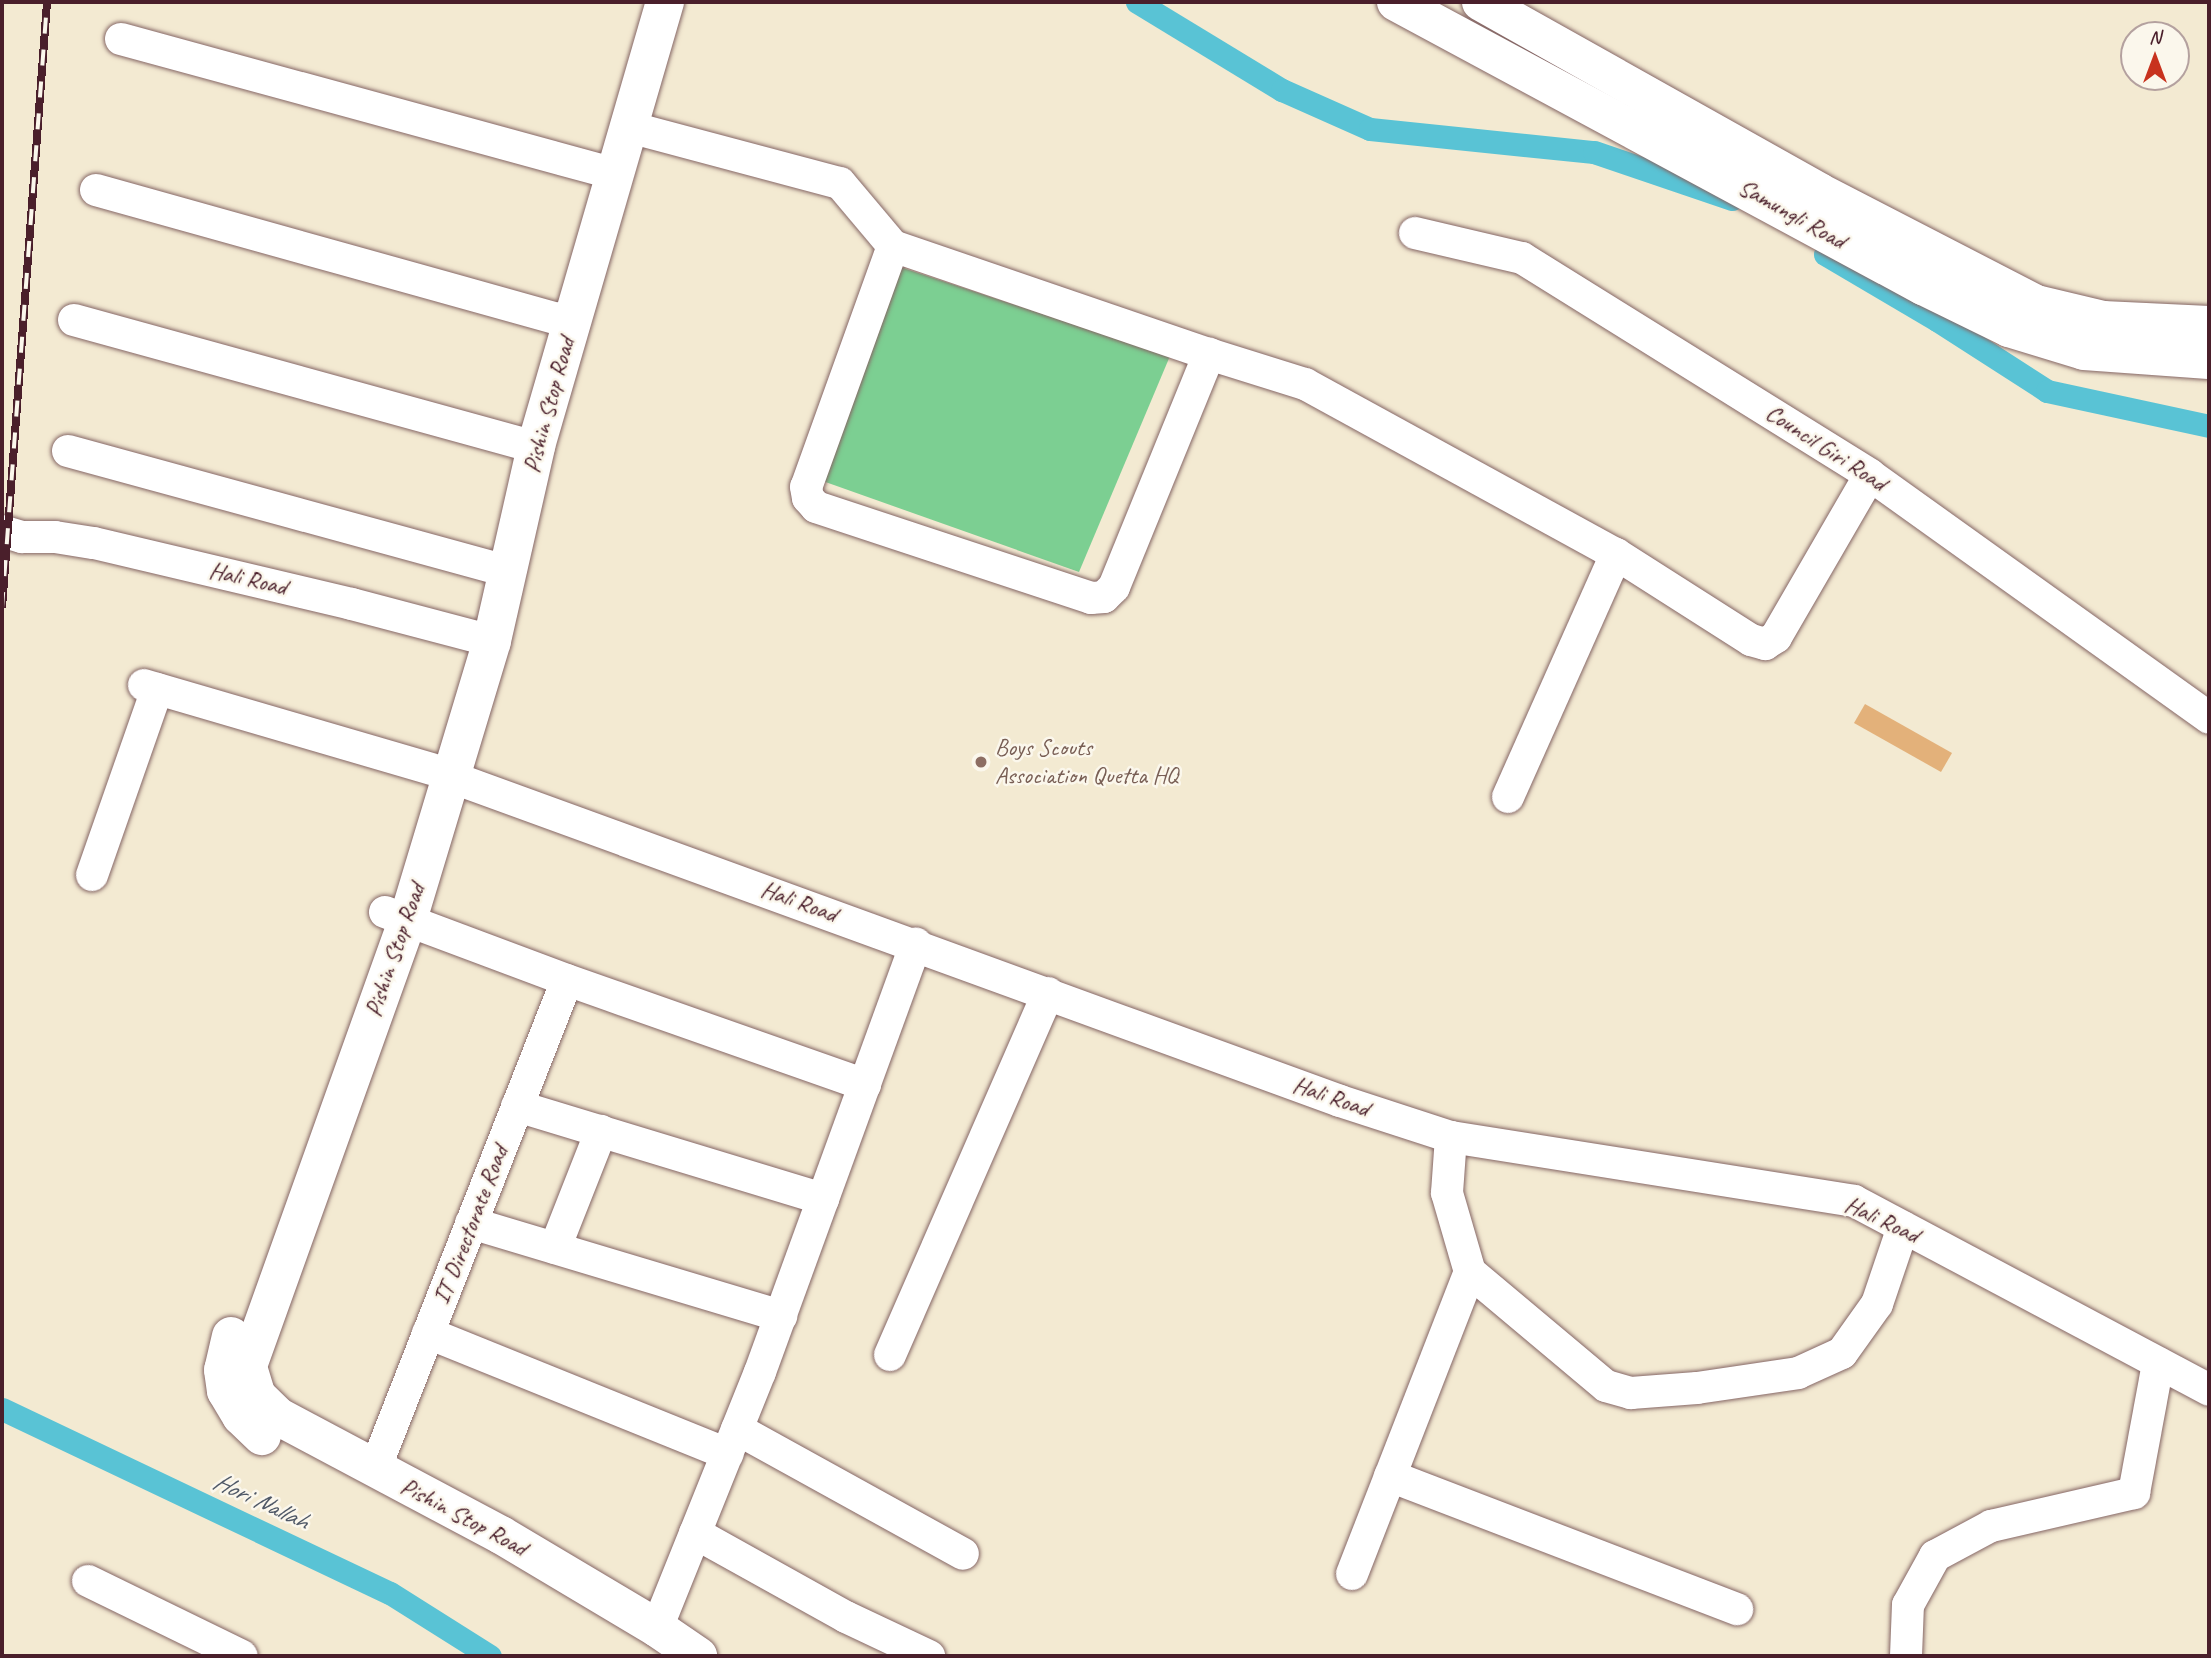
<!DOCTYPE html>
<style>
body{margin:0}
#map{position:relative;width:2211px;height:1658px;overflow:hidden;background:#f3ead2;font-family:Caveat,sans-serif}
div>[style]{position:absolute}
.green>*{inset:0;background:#7ccf92}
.canal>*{height:23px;margin:-11.5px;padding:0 11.5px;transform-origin:11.5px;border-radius:11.5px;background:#59c3d5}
.building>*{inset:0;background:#e3b17a}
.roads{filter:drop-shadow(0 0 2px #856665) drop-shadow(0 0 2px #856665)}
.minor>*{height:32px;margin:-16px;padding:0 16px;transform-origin:16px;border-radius:16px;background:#fff}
.major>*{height:38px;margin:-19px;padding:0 19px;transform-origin:19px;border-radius:19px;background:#fff}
.rail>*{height:8px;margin-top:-4px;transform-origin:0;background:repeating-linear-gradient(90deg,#fbf7ec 0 16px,#4a1f2b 0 32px);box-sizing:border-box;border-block:2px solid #4a1f2b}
.dots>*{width:19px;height:19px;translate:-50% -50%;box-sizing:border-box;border:4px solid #fbf7ec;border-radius:50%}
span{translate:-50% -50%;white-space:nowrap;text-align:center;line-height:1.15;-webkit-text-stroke:5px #fbf7ec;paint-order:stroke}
.street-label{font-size:24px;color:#4a1f2b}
.education-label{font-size:24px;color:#785e54}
.left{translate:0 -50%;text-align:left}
.water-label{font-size:26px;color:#4f5866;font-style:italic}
.frame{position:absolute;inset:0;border:4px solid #4a1f2b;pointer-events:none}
.north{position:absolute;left:2120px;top:21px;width:70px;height:70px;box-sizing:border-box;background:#fbf7ec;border:2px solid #b4a19f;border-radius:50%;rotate:0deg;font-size:19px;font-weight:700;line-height:28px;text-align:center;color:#4a1f2b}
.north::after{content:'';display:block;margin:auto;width:24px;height:32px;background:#c8321e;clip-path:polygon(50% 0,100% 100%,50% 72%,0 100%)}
</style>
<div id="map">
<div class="green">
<div style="clip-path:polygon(894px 265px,1170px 356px,1079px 572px,817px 479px)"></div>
</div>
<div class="canal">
<div style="left:1137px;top:2px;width:170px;rotate:31.3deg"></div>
<div style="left:1282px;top:90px;width:96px;rotate:23.9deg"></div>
<div style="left:1370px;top:129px;width:225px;rotate:5.9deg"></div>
<div style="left:1594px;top:152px;width:146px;rotate:18.8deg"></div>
<div style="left:1825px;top:254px;width:130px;rotate:30.5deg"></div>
<div style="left:1937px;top:320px;width:131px;rotate:32.8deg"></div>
<div style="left:2047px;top:391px;width:166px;rotate:12.2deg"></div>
<div style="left:2px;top:1409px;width:429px;rotate:25.4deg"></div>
<div style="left:390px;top:1593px;width:118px;rotate:32.2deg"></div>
</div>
<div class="building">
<div style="clip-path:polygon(1865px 704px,1952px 753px,1941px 772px,1854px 723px)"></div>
</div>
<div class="roads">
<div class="minor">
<div style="left:121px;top:39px;width:512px;rotate:15.28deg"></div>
<div style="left:629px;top:127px;width:218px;rotate:14.9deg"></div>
<div style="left:840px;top:183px;width:82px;rotate:49.9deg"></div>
<div style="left:893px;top:246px;width:334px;rotate:18.9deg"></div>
<div style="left:1209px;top:354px;width:101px;rotate:17.4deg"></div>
<div style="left:1305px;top:384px;width:354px;rotate:28.7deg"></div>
<div style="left:1616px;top:554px;width:160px;rotate:32.5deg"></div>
<div style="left:1751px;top:640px;width:15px;rotate:16deg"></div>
<div style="left:1765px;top:644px;width:13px;rotate:-32deg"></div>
<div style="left:1776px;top:637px;width:187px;rotate:-59.9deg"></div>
<div style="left:96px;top:190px;width:493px;rotate:15.6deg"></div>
<div style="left:1415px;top:233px;width:110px;rotate:13.2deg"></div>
<div style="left:1522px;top:258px;width:410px;rotate:31.9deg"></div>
<div style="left:1870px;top:475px;width:417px;rotate:35.6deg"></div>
<div style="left:893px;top:246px;width:256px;rotate:109.8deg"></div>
<div style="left:806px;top:487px;width:11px;rotate:80deg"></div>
<div style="left:808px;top:498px;width:12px;rotate:48deg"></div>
<div style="left:816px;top:507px;width:290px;rotate:18.3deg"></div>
<div style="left:1091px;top:598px;width:13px;rotate:-4deg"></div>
<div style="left:1104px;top:597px;width:14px;rotate:-45deg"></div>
<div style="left:1114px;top:587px;width:252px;rotate:-67.8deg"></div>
<div style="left:74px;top:320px;width:479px;rotate:15.4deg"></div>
<div style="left:68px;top:451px;width:456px;rotate:15.3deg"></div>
<div style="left:2px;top:531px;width:21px;rotate:17deg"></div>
<div style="left:22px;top:537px;width:33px"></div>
<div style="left:55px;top:537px;width:39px;rotate:9deg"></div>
<div style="left:94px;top:543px;width:265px;rotate:13.3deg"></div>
<div style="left:352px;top:604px;width:145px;rotate:14.8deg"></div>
<div style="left:144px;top:685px;width:300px;rotate:16.3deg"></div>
<div style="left:451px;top:777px;width:946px;rotate:20.02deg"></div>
<div style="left:1340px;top:1101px;width:117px;rotate:18deg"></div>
<div style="left:1451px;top:1137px;width:408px;rotate:9deg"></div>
<div style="left:1854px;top:1201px;width:402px;rotate:28deg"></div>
<div style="left:1508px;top:797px;width:266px;rotate:-66deg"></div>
<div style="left:92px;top:875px;width:197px;rotate:-70.7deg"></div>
<div style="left:385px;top:912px;width:194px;rotate:20.5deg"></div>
<div style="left:567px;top:980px;width:316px;rotate:19.4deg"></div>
<div style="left:517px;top:1106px;width:320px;rotate:16.9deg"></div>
<div style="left:1451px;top:1137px;width:56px;rotate:94.1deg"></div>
<div style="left:1447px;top:1193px;width:82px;rotate:73.8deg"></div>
<div style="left:1470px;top:1272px;width:177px;rotate:40deg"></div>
<div style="left:1606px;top:1386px;width:26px;rotate:16deg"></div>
<div style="left:1631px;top:1393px;width:66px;rotate:-4.3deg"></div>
<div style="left:1697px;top:1388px;width:102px;rotate:-8.4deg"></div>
<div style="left:1798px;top:1373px;width:48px;rotate:-24.4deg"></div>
<div style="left:1842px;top:1353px;width:60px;rotate:-54.5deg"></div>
<div style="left:1877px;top:1304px;width:81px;rotate:-71.3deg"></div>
<div style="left:471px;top:1223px;width:324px;rotate:16.7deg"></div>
<div style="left:555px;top:1248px;width:126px;rotate:-68.5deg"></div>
<div style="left:428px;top:1333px;width:323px;rotate:22deg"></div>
<div style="left:890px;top:1355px;width:395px;rotate:-66.4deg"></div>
<div style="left:737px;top:1429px;width:258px;rotate:28.9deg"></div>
<div style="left:375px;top:1469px;width:525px;rotate:-68.56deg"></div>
<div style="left:1390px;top:1476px;width:372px;rotate:21deg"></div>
<div style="left:695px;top:1533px;width:173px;rotate:29.1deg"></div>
<div style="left:846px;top:1617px;width:92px;rotate:25.2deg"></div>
<div style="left:1352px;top:1574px;width:324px;rotate:-68.7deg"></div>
<div style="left:88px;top:1581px;width:171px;rotate:26deg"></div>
<div style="left:657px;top:1628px;width:276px;rotate:-68.1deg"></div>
<div style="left:760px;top:1372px;width:456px;rotate:-70deg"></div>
<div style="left:1906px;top:1656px;width:51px;rotate:-87.8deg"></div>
<div style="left:1908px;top:1605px;width:56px;rotate:-61.1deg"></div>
<div style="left:1935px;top:1556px;width:64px;rotate:-28.2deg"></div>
<div style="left:1991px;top:1526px;width:147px;rotate:-13deg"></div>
<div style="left:2134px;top:1493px;width:132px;rotate:-79.5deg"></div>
</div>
<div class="major">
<div style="left:665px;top:2px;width:463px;rotate:106.2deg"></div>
<div style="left:536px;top:447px;width:199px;rotate:102.8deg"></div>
<div style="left:492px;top:641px;width:142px;rotate:106.8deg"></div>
<div style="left:451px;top:777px;width:148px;rotate:106.8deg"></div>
<div style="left:408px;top:919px;width:476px;rotate:109.7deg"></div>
<div style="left:248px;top:1367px;width:30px;rotate:73deg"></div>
<div style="left:257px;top:1396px;width:30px;rotate:44deg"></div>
<div style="left:279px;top:1417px;width:251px;rotate:28deg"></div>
<div style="left:501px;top:1535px;width:182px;rotate:30.8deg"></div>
<div style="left:657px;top:1628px;width:50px;rotate:34.3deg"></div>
<div style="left:1396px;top:2px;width:599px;rotate:28.32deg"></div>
<div style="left:1923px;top:286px;width:96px;rotate:26deg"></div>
<div style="left:2009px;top:328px;width:78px;rotate:17deg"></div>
<div style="left:2084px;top:351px;width:125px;rotate:4.1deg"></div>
<div style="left:1481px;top:2px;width:388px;rotate:29.3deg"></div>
<div style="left:1819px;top:192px;width:244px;rotate:27.3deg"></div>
<div style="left:2036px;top:304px;width:69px;rotate:13.4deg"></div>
<div style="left:2103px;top:320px;width:106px;rotate:2.7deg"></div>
<div style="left:231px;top:1336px;width:35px;rotate:103deg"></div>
<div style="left:223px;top:1370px;width:21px;rotate:82deg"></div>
<div style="left:226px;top:1391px;width:29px;rotate:59deg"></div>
<div style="left:241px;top:1416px;width:29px;rotate:44deg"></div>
</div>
</div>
<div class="rail">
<div style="left:2px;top:608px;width:608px;rotate:-85.75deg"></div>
</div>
<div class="dots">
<div style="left:981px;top:762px;background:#8d6e63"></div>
</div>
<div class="street-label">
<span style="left:1792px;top:214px;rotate:29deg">Samungli Road</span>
<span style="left:549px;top:405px;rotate:-75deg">Pishin Stop Road</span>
<span style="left:1826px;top:448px;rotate:33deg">Council Giri Road</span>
<span style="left:248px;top:579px;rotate:13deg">Hali Road</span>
<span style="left:799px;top:902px;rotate:20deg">Hali Road</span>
<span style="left:395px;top:950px;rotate:-71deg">Pishin Stop Road</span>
<span style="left:1331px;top:1097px;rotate:19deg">Hali Road</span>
<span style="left:1882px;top:1220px;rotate:25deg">Hali Road</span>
<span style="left:471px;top:1225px;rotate:-69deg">IT Directorate Road</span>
<span style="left:464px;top:1517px;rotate:28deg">Pishin Stop Road</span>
</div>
<div class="education-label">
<span class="left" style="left:995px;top:762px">Boys Scouts<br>Association Quetta HQ</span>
</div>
<div class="water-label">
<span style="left:261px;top:1501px;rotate:25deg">Hori Nallah</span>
</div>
<div class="frame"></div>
<div class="north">N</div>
</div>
